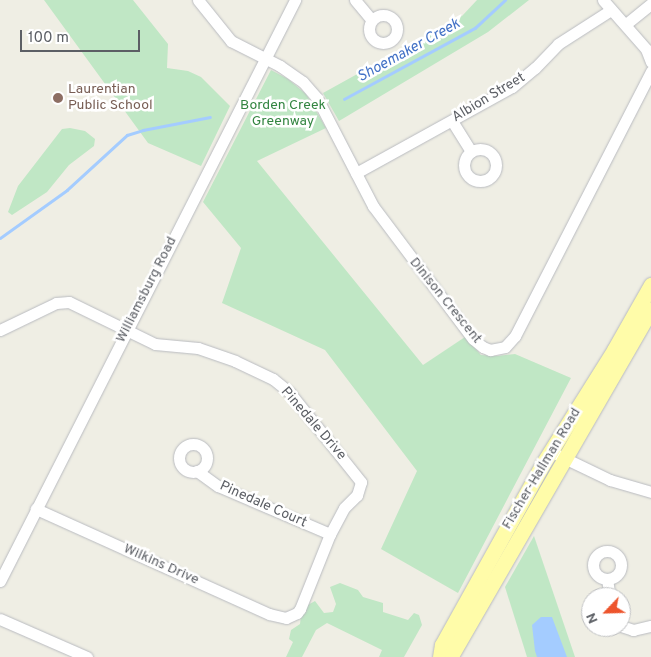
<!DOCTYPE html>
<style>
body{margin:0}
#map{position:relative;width:651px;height:657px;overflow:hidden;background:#efeee4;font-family:Overpass,sans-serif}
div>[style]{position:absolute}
.green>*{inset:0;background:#c0e7c5}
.water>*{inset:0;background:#a4ccff}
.stream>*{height:2.5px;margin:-1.25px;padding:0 1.25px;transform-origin:1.25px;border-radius:1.25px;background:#a4ccff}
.roads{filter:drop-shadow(0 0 1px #b9bbc0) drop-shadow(0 0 1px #b9bbc0)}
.minor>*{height:11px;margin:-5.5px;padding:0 5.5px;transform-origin:5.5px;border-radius:5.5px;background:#fff}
.minor>.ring{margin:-5.5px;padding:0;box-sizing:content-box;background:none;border:11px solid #fff;border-radius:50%}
.major>*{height:15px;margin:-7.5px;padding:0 7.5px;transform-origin:7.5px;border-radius:7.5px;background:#fffca9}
.dots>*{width:14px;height:14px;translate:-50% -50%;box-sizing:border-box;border:2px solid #fff;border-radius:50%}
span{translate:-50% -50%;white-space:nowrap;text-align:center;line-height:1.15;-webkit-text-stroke:5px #fff;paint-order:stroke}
.education-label{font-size:14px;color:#785e54}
.left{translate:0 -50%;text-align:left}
.street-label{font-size:14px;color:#5c5f65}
.park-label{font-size:14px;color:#338541}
.water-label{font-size:15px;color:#4372c6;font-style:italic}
.north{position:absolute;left:581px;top:587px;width:50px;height:50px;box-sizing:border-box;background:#fff;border:1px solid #bebfc1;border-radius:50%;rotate:246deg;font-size:14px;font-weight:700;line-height:20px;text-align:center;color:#5c5f65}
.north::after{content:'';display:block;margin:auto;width:18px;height:22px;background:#ed542c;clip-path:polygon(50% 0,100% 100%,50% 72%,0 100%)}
.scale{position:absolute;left:20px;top:30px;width:120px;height:22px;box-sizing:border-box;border:2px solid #5c5f65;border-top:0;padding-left:6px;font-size:15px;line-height:18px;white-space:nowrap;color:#5c5f65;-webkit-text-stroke:4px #fff;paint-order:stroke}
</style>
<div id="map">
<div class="green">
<div style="clip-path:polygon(44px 0,133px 0,168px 44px,167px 68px,188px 71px,201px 77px,230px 106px,201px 166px,148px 143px)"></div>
<div style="clip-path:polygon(477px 0,529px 0,488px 32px,339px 121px,323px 93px,462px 16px)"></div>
<div style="clip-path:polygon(271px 70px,288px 79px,306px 94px,326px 128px,257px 161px,423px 365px,465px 337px,481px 355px,497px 356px,515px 354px,571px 378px,458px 593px,381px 549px,417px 471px,325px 350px,222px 303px,241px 248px,203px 202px)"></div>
<div style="clip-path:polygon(70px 128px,85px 131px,95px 139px,94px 146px,69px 165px,47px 192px,12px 215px,8px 212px,18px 186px,62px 129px)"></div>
<div style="clip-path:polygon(534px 536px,575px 657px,527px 657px,505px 587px)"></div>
<div style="clip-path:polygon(340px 583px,358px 590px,363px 597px,383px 603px,383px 612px,408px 620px,414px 613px,419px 615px,422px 625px,404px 657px,379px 657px,382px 650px,327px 623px,316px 630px,302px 657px,286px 657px,293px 642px,289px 639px,291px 630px,300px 624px,301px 615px,306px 606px,315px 601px,324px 613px,333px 612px,336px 604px,330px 587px)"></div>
</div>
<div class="water">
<div style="clip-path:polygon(541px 617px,552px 617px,567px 657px,537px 657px,535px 651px,532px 625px)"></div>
</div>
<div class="stream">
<div style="left:344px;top:99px;width:149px;rotate:-28.5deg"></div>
<div style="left:475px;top:28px;width:41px;rotate:-43deg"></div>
<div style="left:0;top:238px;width:82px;rotate:-35.6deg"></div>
<div style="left:67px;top:190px;width:81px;rotate:-42.5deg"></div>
<div style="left:127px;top:135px;width:17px;rotate:-17deg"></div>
<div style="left:143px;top:130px;width:68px;rotate:-11deg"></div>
</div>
<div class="roads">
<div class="minor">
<div style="left:198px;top:0;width:53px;rotate:51.2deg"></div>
<div style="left:231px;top:41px;width:55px;rotate:27deg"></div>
<div style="left:280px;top:66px;width:28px;rotate:35deg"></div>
<div style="left:303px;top:82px;width:21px;rotate:49deg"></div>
<div style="left:317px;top:98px;width:122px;rotate:62.6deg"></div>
<div style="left:373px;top:206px;width:166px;rotate:53.1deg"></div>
<div style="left:473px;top:339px;width:13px;rotate:39deg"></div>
<div style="left:483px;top:347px;width:8px;rotate:23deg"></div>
<div style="left:490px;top:350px;width:15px;rotate:-11deg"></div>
<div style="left:505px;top:347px;width:15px;rotate:-48deg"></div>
<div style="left:515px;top:336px;width:298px;rotate:-62.8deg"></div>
<div style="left:355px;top:0;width:26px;rotate:50deg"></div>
<div style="left:603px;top:0;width:65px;rotate:48.7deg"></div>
<div style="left:646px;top:49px;width:14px;rotate:69deg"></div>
<div class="ring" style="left:369px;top:15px;width:17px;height:17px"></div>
<div style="left:626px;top:24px;width:32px;rotate:-39deg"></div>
<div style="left:452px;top:121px;width:36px;rotate:58deg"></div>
<div class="ring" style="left:464px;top:149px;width:21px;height:21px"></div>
<div style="left:356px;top:173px;width:178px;rotate:-28.9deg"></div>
<div style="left:512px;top:87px;width:30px;rotate:-40deg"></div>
<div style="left:535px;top:68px;width:33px;rotate:-46deg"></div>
<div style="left:558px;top:44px;width:63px;rotate:-32.7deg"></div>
<div style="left:0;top:330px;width:62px;rotate:-25.7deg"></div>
<div style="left:56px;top:303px;width:13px;rotate:-4deg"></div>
<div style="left:69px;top:302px;width:96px;rotate:26deg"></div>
<div style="left:155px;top:344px;width:43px;rotate:5.3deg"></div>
<div style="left:198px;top:348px;width:39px;rotate:19deg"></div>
<div style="left:235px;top:361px;width:42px;rotate:25.3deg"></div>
<div style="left:273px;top:379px;width:22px;rotate:39deg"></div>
<div style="left:290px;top:393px;width:114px;rotate:51.4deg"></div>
<div style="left:361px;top:482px;width:14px;rotate:107deg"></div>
<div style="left:357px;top:495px;width:18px;rotate:135deg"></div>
<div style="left:344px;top:508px;width:30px;rotate:118deg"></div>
<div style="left:330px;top:534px;width:81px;rotate:111.8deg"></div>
<div style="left:300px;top:609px;width:5px;rotate:127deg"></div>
<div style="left:297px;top:613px;width:12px;rotate:156deg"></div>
<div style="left:286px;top:618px;width:17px;rotate:-167deg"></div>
<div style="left:269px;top:614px;width:256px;rotate:-155.7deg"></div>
<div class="ring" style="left:179px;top:444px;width:17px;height:17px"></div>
<div style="left:558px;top:455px;width:58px;rotate:25.7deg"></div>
<div style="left:610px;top:480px;width:43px;rotate:16.3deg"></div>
<div style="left:197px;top:471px;width:26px;rotate:36deg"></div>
<div style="left:218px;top:486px;width:122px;rotate:23.2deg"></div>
<div class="ring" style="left:593px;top:551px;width:17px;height:17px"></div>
<div style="left:607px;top:579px;width:18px;rotate:81deg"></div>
<div style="left:0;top:581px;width:652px;rotate:-63.08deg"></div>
<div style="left:0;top:619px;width:95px;rotate:23.6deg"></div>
<div style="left:621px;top:626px;width:13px;rotate:18deg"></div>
<div style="left:633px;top:630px;width:18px;rotate:-13deg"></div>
</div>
<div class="major">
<div style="left:440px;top:657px;width:12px;rotate:-81deg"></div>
<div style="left:442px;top:645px;width:206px;rotate:-60.9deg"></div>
<div style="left:542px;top:465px;width:136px;rotate:-57.9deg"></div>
<div style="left:614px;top:350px;width:75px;rotate:-60.4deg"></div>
<div style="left:448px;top:657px;width:5px;rotate:-37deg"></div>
<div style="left:452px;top:654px;width:398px;rotate:-60deg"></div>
</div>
</div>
<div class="dots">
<div style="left:58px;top:98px;background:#8d6e63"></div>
</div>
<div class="education-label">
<span class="left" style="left:68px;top:98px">Laurentian<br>Public School</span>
</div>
<div class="street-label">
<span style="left:489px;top:98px;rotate:-31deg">Albion Street</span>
<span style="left:147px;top:290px;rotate:-63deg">Williamsburg Road</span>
<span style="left:445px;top:301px;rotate:51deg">Dinison Crescent</span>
<span style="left:313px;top:424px;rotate:49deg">Pinedale Drive</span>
<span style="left:542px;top:469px;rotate:-59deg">Fischer-Hallman Road</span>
<span style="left:263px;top:505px;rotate:24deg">Pinedale Court</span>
<span style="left:161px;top:565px;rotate:24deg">Wilkins Drive</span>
</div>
<div class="park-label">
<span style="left:283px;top:114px">Borden Creek<br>Greenway</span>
</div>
<div class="water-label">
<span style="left:409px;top:51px;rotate:-29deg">Shoemaker Creek</span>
</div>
<div class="north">N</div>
<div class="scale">100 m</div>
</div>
